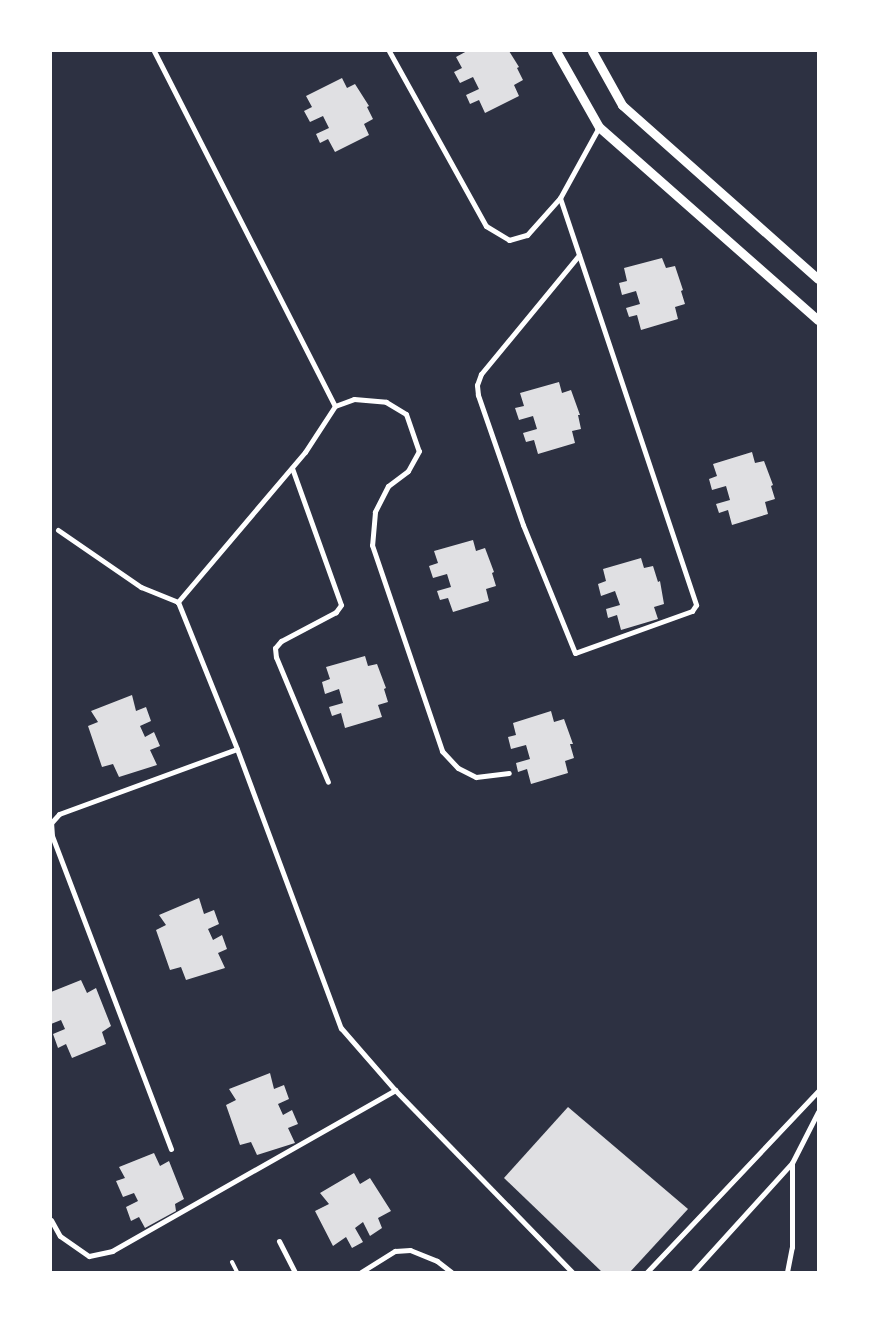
<!DOCTYPE html>
<style>
body{margin:0}
#map{position:relative;width:869px;height:1323px;overflow:hidden;background:#2d3142;font-family:"PT Sans Narrow",sans-serif}
div>[style]{position:absolute}
.building>*{inset:0;background:#e0e0e3}
.service>*{height:4px;margin:-2px;padding:0 2px;transform-origin:2px;border-radius:2px;background:#fff}
.minor>*{height:5px;margin:-2.5px;padding:0 2.5px;transform-origin:2.5px;border-radius:2.5px;background:#fff}
.tertiary>*{height:9px;margin:-4.5px;padding:0 4.5px;transform-origin:4.5px;border-radius:4.5px;background:#fff}
span{translate:-50% -50%;white-space:nowrap;text-align:center;line-height:1.15;-webkit-text-stroke:5px #fff;paint-order:stroke}
.frame{position:absolute;inset:0;border:52px solid #fff;pointer-events:none}
</style>
<div id="map">
<div class="building">
<div style="clip-path:polygon(467px 51px,509px 51px,519px 67px,517px 68px,523px 80px,514px 85px,519px 96px,485px 113px,479px 100px,470px 104px,466px 95px,479px 89px,473px 77px,460px 83px,454px 72px,462px 68px,456px 57px)"></div>
<div style="clip-path:polygon(342px 78px,347px 88px,355px 84px,369px 106px,367px 107px,373px 119px,364px 124px,369px 135px,335px 152px,328px 139px,320px 143px,316px 134px,329px 128px,323px 116px,310px 122px,304px 111px,312px 107px,306px 96px)"></div>
<div style="clip-path:polygon(662px 258px,666px 268px,675px 266px,683px 290px,681px 291px,685px 304px,675px 307px,678px 319px,641px 330px,637px 315px,629px 317px,626px 308px,640px 304px,636px 291px,622px 295px,619px 283px,627px 281px,624px 268px)"></div>
<div style="clip-path:polygon(559px 382px,562px 393px,571px 390px,580px 415px,578px 415px,581px 429px,572px 431px,575px 443px,538px 454px,534px 440px,526px 442px,523px 433px,537px 429px,533px 416px,519px 420px,515px 408px,524px 406px,520px 393px)"></div>
<div style="clip-path:polygon(752px 452px,755px 463px,764px 461px,773px 485px,771px 486px,775px 499px,765px 502px,768px 514px,732px 525px,728px 510px,719px 513px,716px 504px,730px 500px,726px 486px,712px 490px,709px 479px,717px 476px,713px 464px)"></div>
<div style="clip-path:polygon(473px 540px,476px 551px,485px 548px,494px 572px,492px 573px,496px 586px,486px 589px,489px 601px,453px 612px,448px 598px,440px 600px,437px 591px,451px 587px,447px 574px,433px 578px,429px 566px,438px 563px,434px 551px)"></div>
<div style="clip-path:polygon(641px 558px,644px 568px,653px 566px,658px 582px,660px 581px,664px 604px,654px 607px,658px 619px,621px 630px,617px 615px,608px 618px,606px 609px,620px 605px,615px 591px,601px 596px,598px 584px,606px 581px,603px 569px)"></div>
<div style="clip-path:polygon(365px 656px,368px 666px,377px 664px,386px 688px,384px 689px,388px 702px,378px 705px,382px 717px,345px 728px,341px 713px,332px 716px,329px 707px,343px 703px,339px 689px,325px 694px,322px 682px,330px 679px,326px 667px)"></div>
<div style="clip-path:polygon(132px 695px,136px 711px,146px 707px,151px 721px,140px 726px,145px 737px,154px 732px,160px 746px,150px 750px,157px 765px,119px 777px,113px 764px,102px 767px,88px 726px,98px 722px,91px 711px)"></div>
<div style="clip-path:polygon(551px 711px,554px 722px,564px 719px,573px 744px,570px 744px,574px 758px,565px 761px,568px 773px,531px 784px,527px 769px,518px 772px,516px 763px,530px 759px,526px 745px,511px 749px,508px 737px,516px 735px,513px 723px)"></div>
<div style="clip-path:polygon(199px 898px,204px 914px,214px 910px,219px 924px,208px 929px,213px 940px,222px 935px,227px 949px,218px 953px,225px 968px,186px 980px,181px 967px,170px 970px,156px 930px,166px 925px,159px 915px)"></div>
<div style="clip-path:polygon(81px 980px,87px 993px,96px 988px,111px 1026px,102px 1032px,106px 1044px,72px 1058px,66px 1044px,58px 1048px,53px 1034px,65px 1029px,61px 1020px,51px 1024px,51px 992px)"></div>
<div style="clip-path:polygon(270px 1073px,274px 1089px,284px 1085px,289px 1099px,278px 1104px,283px 1115px,292px 1110px,298px 1124px,288px 1128px,295px 1143px,257px 1155px,251px 1142px,240px 1145px,226px 1105px,236px 1100px,229px 1089px)"></div>
<div style="clip-path:polygon(568px 1107px,688px 1209px,630px 1272px,602px 1272px,504px 1178px)"></div>
<div style="clip-path:polygon(154px 1153px,160px 1166px,169px 1161px,184px 1199px,175px 1204px,176px 1211px,145px 1228px,139px 1217px,131px 1221px,126px 1207px,138px 1201px,134px 1193px,123px 1197px,116px 1181px,125px 1178px,119px 1167px)"></div>
<div style="clip-path:polygon(354px 1173px,360px 1184px,370px 1178px,391px 1211px,378px 1218px,382px 1228px,370px 1236px,363px 1222px,355px 1228px,363px 1242px,352px 1248px,346px 1237px,333px 1246px,315px 1211px,329px 1204px,320px 1193px)"></div>
</div>
<div class="service">
<div style="left:232px;top:1262px;width:11px;rotate:63deg"></div>
</div>
<div class="minor">
<div style="left:154px;top:51px;width:398px;rotate:63deg"></div>
<div style="left:335px;top:406px;width:55px;rotate:123.1deg"></div>
<div style="left:305px;top:452px;width:197px;rotate:130.3deg"></div>
<div style="left:178px;top:602px;width:158px;rotate:68.1deg"></div>
<div style="left:237px;top:749px;width:298px;rotate:69.6deg"></div>
<div style="left:341px;top:1028px;width:82px;rotate:48.9deg"></div>
<div style="left:395px;top:1090px;width:254px;rotate:45.8deg"></div>
<div style="left:389px;top:51px;width:200px;rotate:61deg"></div>
<div style="left:486px;top:226px;width:27px;rotate:31deg"></div>
<div style="left:509px;top:240px;width:19px;rotate:-16deg"></div>
<div style="left:527px;top:235px;width:50px;rotate:-48.3deg"></div>
<div style="left:560px;top:198px;width:81px;rotate:-61.2deg"></div>
<div style="left:560px;top:198px;width:429px;rotate:71.5deg"></div>
<div style="left:696px;top:605px;width:7px;rotate:124deg"></div>
<div style="left:692px;top:611px;width:124px;rotate:160.3deg"></div>
<div style="left:575px;top:653px;width:138px;rotate:-112.1deg"></div>
<div style="left:523px;top:525px;width:138px;rotate:-109.1deg"></div>
<div style="left:478px;top:395px;width:10px;rotate:-96deg"></div>
<div style="left:477px;top:385px;width:12px;rotate:-70deg"></div>
<div style="left:481px;top:374px;width:154px;rotate:-50.5deg"></div>
<div style="left:335px;top:406px;width:20px;rotate:-20deg"></div>
<div style="left:354px;top:399px;width:32px;rotate:5deg"></div>
<div style="left:386px;top:402px;width:23px;rotate:31deg"></div>
<div style="left:406px;top:414px;width:39px;rotate:71deg"></div>
<div style="left:419px;top:451px;width:23px;rotate:119deg"></div>
<div style="left:408px;top:471px;width:25px;rotate:143deg"></div>
<div style="left:388px;top:486px;width:29px;rotate:117deg"></div>
<div style="left:375px;top:512px;width:33px;rotate:95deg"></div>
<div style="left:372px;top:545px;width:218px;rotate:71.2deg"></div>
<div style="left:442px;top:751px;width:23px;rotate:47deg"></div>
<div style="left:458px;top:768px;width:20px;rotate:27deg"></div>
<div style="left:476px;top:777px;width:33px;rotate:-7deg"></div>
<div style="left:292px;top:468px;width:145px;rotate:70.3deg"></div>
<div style="left:341px;top:605px;width:9px;rotate:126deg"></div>
<div style="left:336px;top:612px;width:62px;rotate:152.2deg"></div>
<div style="left:281px;top:641px;width:9px;rotate:131deg"></div>
<div style="left:275px;top:648px;width:9px;rotate:84deg"></div>
<div style="left:276px;top:657px;width:135px;rotate:67.4deg"></div>
<div style="left:58px;top:530px;width:101px;rotate:34.5deg"></div>
<div style="left:141px;top:587px;width:40px;rotate:22deg"></div>
<div style="left:171px;top:1149px;width:335px;rotate:-110.8deg"></div>
<div style="left:52px;top:836px;width:13px;rotate:-94deg"></div>
<div style="left:51px;top:823px;width:12px;rotate:-48deg"></div>
<div style="left:59px;top:814px;width:189px;rotate:-20.1deg"></div>
<div style="left:51px;top:1220px;width:18px;rotate:61deg"></div>
<div style="left:60px;top:1236px;width:35px;rotate:35deg"></div>
<div style="left:89px;top:1256px;width:24px;rotate:-12deg"></div>
<div style="left:112px;top:1251px;width:326px;rotate:-29.6deg"></div>
<div style="left:279px;top:1241px;width:35px;rotate:63deg"></div>
<div style="left:361px;top:1272px;width:40px;rotate:-32deg"></div>
<div style="left:395px;top:1251px;width:15px;rotate:-4deg"></div>
<div style="left:410px;top:1250px;width:29px;rotate:22deg"></div>
<div style="left:437px;top:1261px;width:18px;rotate:38deg"></div>
<div style="left:647px;top:1272px;width:249px;rotate:-46.6deg"></div>
<div style="left:693px;top:1272px;width:147px;rotate:-47.8deg"></div>
<div style="left:792px;top:1163px;width:57px;rotate:-63deg"></div>
<div style="left:787px;top:1272px;width:25px;rotate:-79deg"></div>
<div style="left:792px;top:1247px;width:84px;rotate:-90deg"></div>
</div>
<div class="tertiary">
<div style="left:556px;top:51px;width:87px;rotate:60.5deg"></div>
<div style="left:599px;top:127px;width:292px;rotate:41.4deg"></div>
<div style="left:592px;top:51px;width:62px;rotate:60.9deg"></div>
<div style="left:622px;top:105px;width:262px;rotate:41.6deg"></div>
</div>
<div class="frame"></div>
</div>
